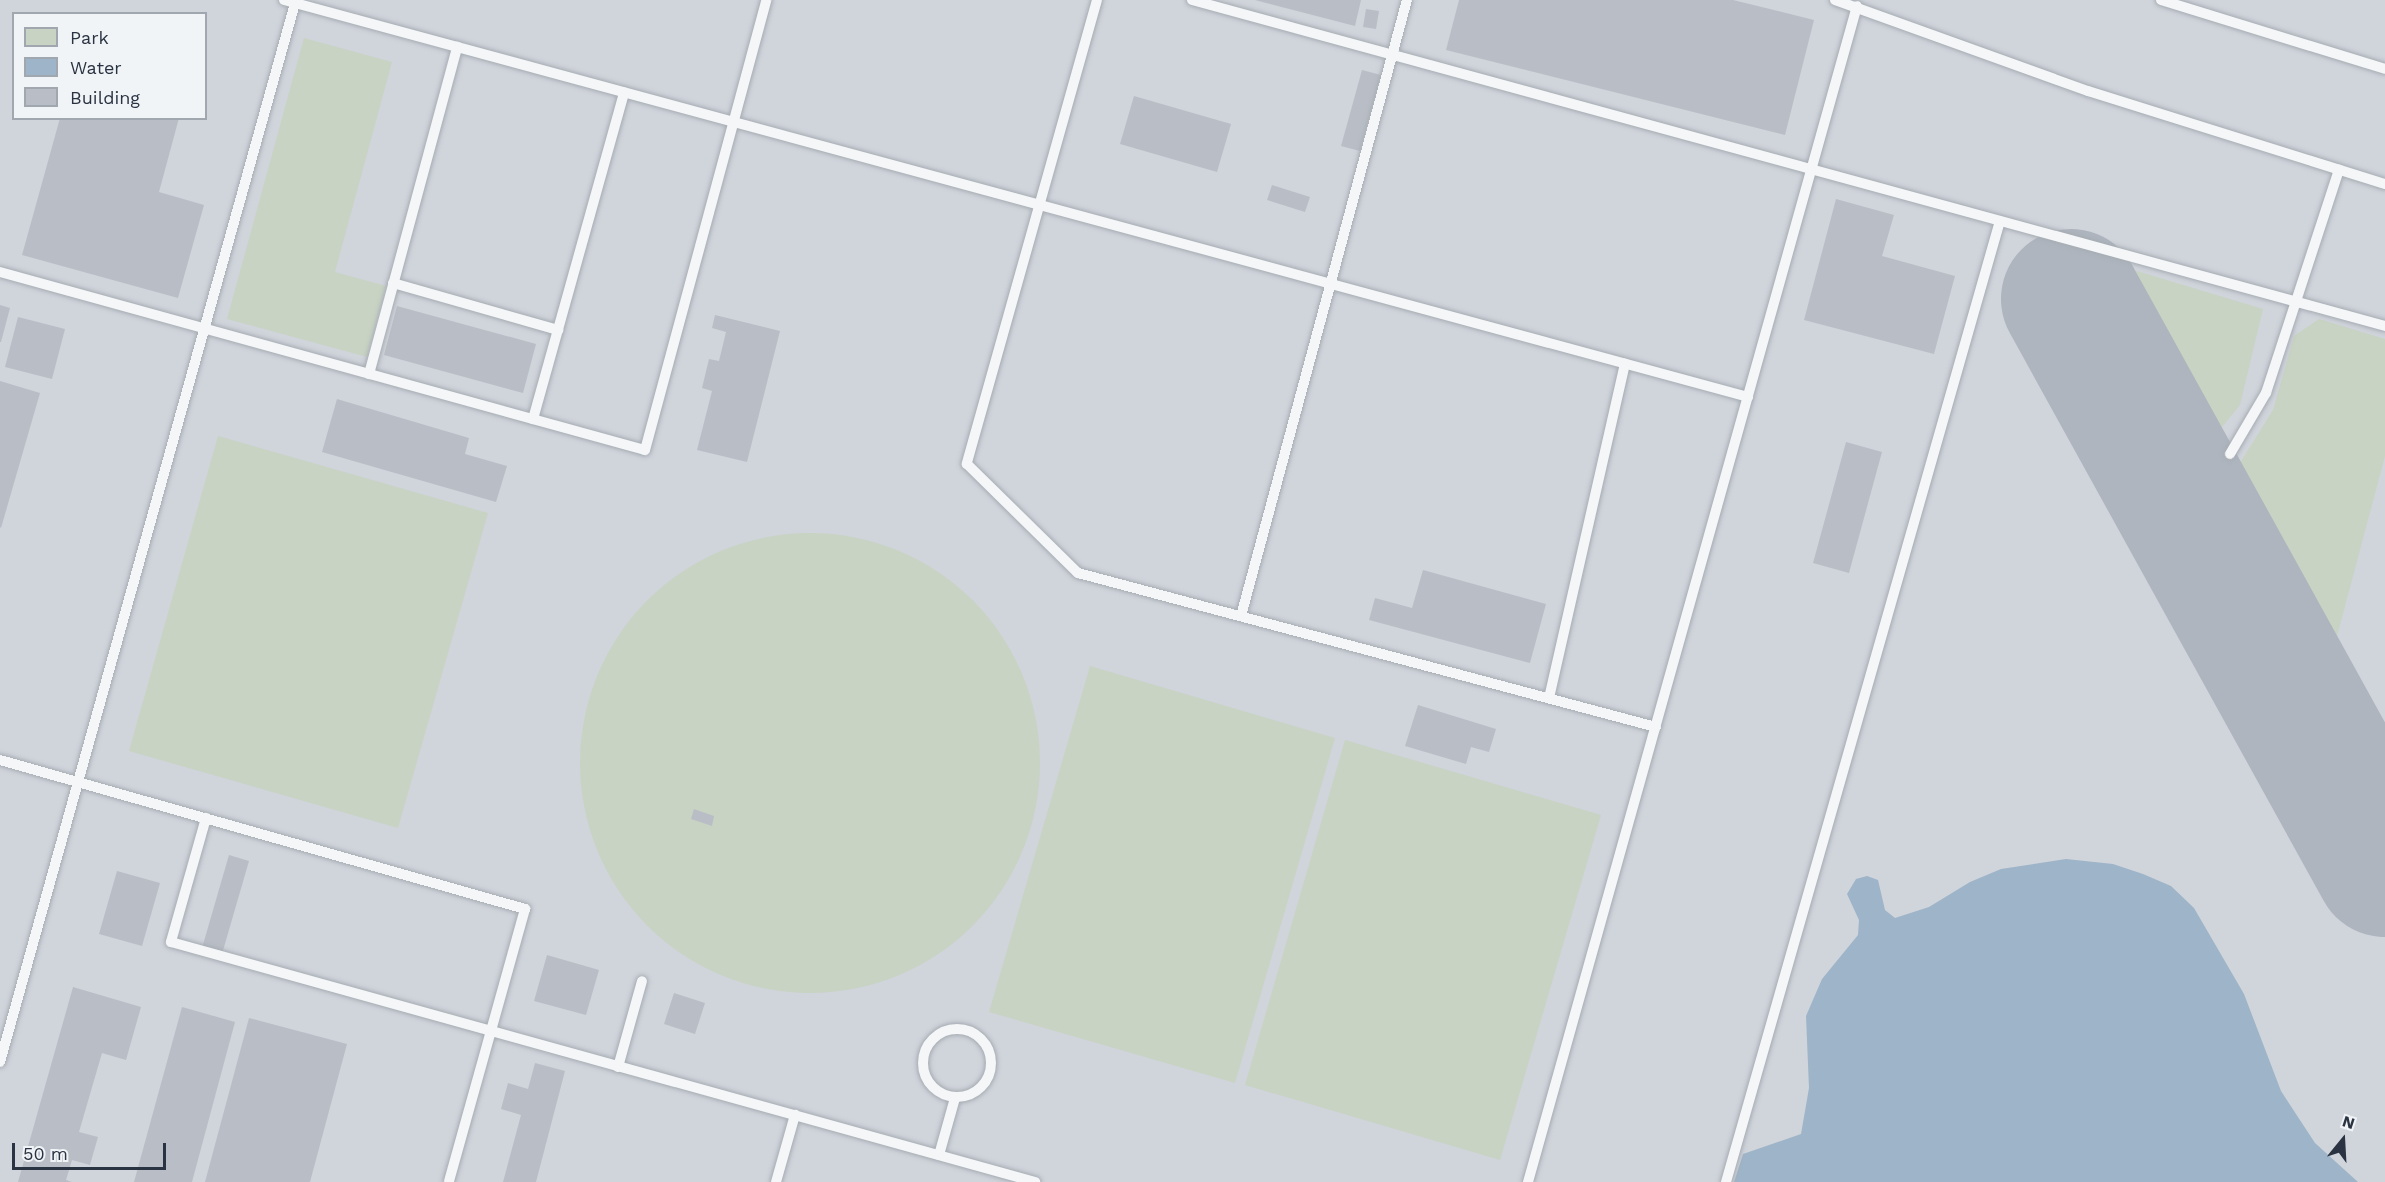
<!DOCTYPE html>
<style>
body{margin:0}
#map{position:relative;width:2385px;height:1182px;overflow:hidden;background:#e1e5e9;font-family:"Work Sans",sans-serif}
div>[style]{position:absolute}
.built>*{inset:0;background:#d0d4db}
.green>*{inset:0;background:#c8d3c3}
.round{border-radius:50%}
.water>*{inset:0;background:#9eb4c8}
.runway>*{height:140px;margin:-70px;padding:0 70px;transform-origin:70px;border-radius:70px;background:#aeb5be}
.building>*{inset:0;background:#b9bec6}
.roads{filter:drop-shadow(0 0 2px #a6acb3) drop-shadow(0 0 2px #a6acb3)}
.lane>*{height:10px;margin:-5px;padding:0 5px;transform-origin:5px;border-radius:5px;background:#f4f6f8}
.lane>.ring{margin:-5px;padding:0;box-sizing:content-box;background:none;border:10px solid #f4f6f8;border-radius:50%}
span{translate:-50% -50%;white-space:nowrap;text-align:center;line-height:1.15;-webkit-text-stroke:6px #f1f4f7;paint-order:stroke}
.legend{position:absolute;left:12px;top:12px;width:195px;height:108px;box-sizing:border-box;background:#f1f4f7;border:2px solid #a1a7ae;margin:0;padding:8px 10px;list-style:none;font-size:18px;color:#2a3341}
.legend li{display:flex;align-items:center;gap:12px;height:30px}
.legend b{width:30px;border:2px solid #a1a7ae}
.north{position:absolute;left:2313px;top:1110px;width:60px;height:60px;-webkit-text-stroke:4px #f1f4f7;paint-order:stroke;rotate:18deg;font-size:16px;font-weight:700;line-height:24px;text-align:center;color:#2a3341}
.north::after{content:'';display:block;margin:auto;width:21px;height:27px;background:#2a3341;clip-path:polygon(50% 0,100% 100%,50% 72%,0 100%)}
.scale{position:absolute;left:12px;top:1143px;width:154px;height:27px;box-sizing:border-box;border:3px solid #2a3341;border-top:0;padding-left:8px;font-size:18px;line-height:21px;white-space:nowrap;color:#2a3341;-webkit-text-stroke:4px #f1f4f7;paint-order:stroke}
</style>
<div id="map">
<div class="built">
<div style="clip-path:polygon(evenodd,0 0,2385px 0,2385px 1182px,0 1182px,0 0,14px 14px,206px 14px,206px 118px,14px 118px,14px 14px)"></div>
</div>
<div class="green">
<div style="clip-path:polygon(304px 38px,392px 62px,335px 272px,386px 286px,367px 357px,227px 319px)"></div>
<div style="clip-path:polygon(2117px 265px,2263px 309px,2240px 405px,2208px 444px)"></div>
<div style="clip-path:polygon(2319px 319px,2385px 339px,2385px 456px,2332px 655px,2233px 474px,2273px 410px,2294px 336px)"></div>
<div style="clip-path:polygon(218px 436px,488px 513px,398px 828px,129px 751px)"></div>
<div class="round" style="left:580px;top:533px;width:460px;height:460px"></div>
<div style="clip-path:polygon(1090px 666px,1335px 738px,1235px 1083px,989px 1012px)"></div>
<div style="clip-path:polygon(1345px 740px,1601px 815px,1500px 1160px,1245px 1085px)"></div>
</div>
<div class="water">
<div style="clip-path:polygon(2066px 859px,2113px 864px,2143px 874px,2171px 886px,2194px 908px,2244px 994px,2281px 1091px,2315px 1143px,2358px 1182px,1734px 1182px,1743px 1154px,1801px 1134px,1809px 1088px,1806px 1016px,1822px 979px,1858px 935px,1859px 920px,1847px 894px,1856px 879px,1867px 876px,1878px 880px,1885px 910px,1895px 918px,1929px 907px,1970px 882px,2001px 869px)"></div>
</div>
<div class="runway">
<div style="left:2071px;top:299px;width:649px;rotate:61.07deg"></div>
</div>
<div class="building">
<div style="clip-path:polygon(1255px 0,1361px 0,1355px 26px)"></div>
<div style="clip-path:polygon(1459px 0,1733px 0,1814px 20px,1785px 135px,1446px 50px)"></div>
<div style="clip-path:polygon(1366px 9px,1379px 11px,1376px 29px,1363px 27px)"></div>
<div style="clip-path:polygon(1362px 70px,1381px 75px,1360px 151px,1341px 146px)"></div>
<div style="clip-path:polygon(1134px 96px,1231px 124px,1217px 172px,1120px 144px)"></div>
<div style="clip-path:polygon(60px 118px,179px 118px,159px 192px,204px 205px,178px 298px,22px 255px)"></div>
<div style="clip-path:polygon(1272px 185px,1310px 197px,1305px 212px,1267px 200px)"></div>
<div style="clip-path:polygon(1836px 199px,1894px 215px,1882px 256px,1955px 276px,1934px 354px,1804px 320px)"></div>
<div style="clip-path:polygon(0 305px,10px 308px,1px 342px,0 342px)"></div>
<div style="clip-path:polygon(397px 306px,536px 344px,523px 393px,384px 355px)"></div>
<div style="clip-path:polygon(715px 315px,780px 331px,747px 462px,697px 450px,712px 391px,702px 388px,709px 359px,719px 361px,726px 332px,712px 328px)"></div>
<div style="clip-path:polygon(18px 317px,65px 329px,52px 379px,5px 367px)"></div>
<div style="clip-path:polygon(0 381px,40px 393px,1px 528px,0 527px)"></div>
<div style="clip-path:polygon(337px 399px,469px 438px,465px 454px,507px 466px,496px 502px,322px 452px)"></div>
<div style="clip-path:polygon(1846px 442px,1882px 452px,1849px 573px,1813px 563px)"></div>
<div style="clip-path:polygon(1423px 570px,1546px 604px,1530px 663px,1369px 620px,1375px 598px,1412px 608px)"></div>
<div style="clip-path:polygon(1418px 705px,1496px 729px,1489px 752px,1471px 747px,1466px 764px,1405px 746px)"></div>
<div style="clip-path:polygon(694px 809px,714px 816px,712px 826px,691px 819px)"></div>
<div style="clip-path:polygon(229px 855px,249px 861px,222px 954px,202px 948px)"></div>
<div style="clip-path:polygon(117px 871px,160px 883px,142px 946px,99px 934px)"></div>
<div style="clip-path:polygon(547px 955px,599px 970px,586px 1015px,534px 1001px)"></div>
<div style="clip-path:polygon(73px 987px,141px 1007px,126px 1060px,102px 1053px,79px 1132px,98px 1137px,90px 1165px,72px 1160px,66px 1180px,72px 1182px,18px 1182px)"></div>
<div style="clip-path:polygon(674px 993px,705px 1003px,695px 1034px,664px 1024px)"></div>
<div style="clip-path:polygon(182px 1007px,235px 1022px,192px 1182px,134px 1182px)"></div>
<div style="clip-path:polygon(249px 1018px,347px 1044px,310px 1182px,205px 1182px)"></div>
<div style="clip-path:polygon(535px 1063px,565px 1071px,536px 1182px,503px 1182px,521px 1115px,501px 1109px,508px 1083px,528px 1089px)"></div>
</div>
<div class="roads">
<div class="lane">
<div style="left:284px;top:0;width:1517px;rotate:15.17deg"></div>
<div style="left:1097px;top:0;width:482px;rotate:105.7deg"></div>
<div style="left:967px;top:464px;width:156px;rotate:44.5deg"></div>
<div style="left:1078px;top:573px;width:598px;rotate:14.92deg"></div>
<div style="left:1192px;top:0;width:1237px;rotate:15.28deg"></div>
<div style="left:1835px;top:0;width:269px;rotate:19.8deg"></div>
<div style="left:2088px;top:91px;width:311px;rotate:17.4deg"></div>
<div style="left:2161px;top:0;width:234px;rotate:17.1deg"></div>
<div style="left:0;top:272px;width:669px;rotate:15.43deg"></div>
<div style="left:645px;top:450px;width:466px;rotate:-74.9deg"></div>
<div style="left:393px;top:283px;width:172px;rotate:15.9deg"></div>
<div style="left:369px;top:374px;width:339px;rotate:-74.9deg"></div>
<div style="left:533px;top:419px;width:339px;rotate:-74.4deg"></div>
<div style="left:2230px;top:454px;width:71px;rotate:-59.5deg"></div>
<div style="left:2266px;top:393px;width:235px;rotate:-71.9deg"></div>
<div style="left:1241px;top:616px;width:638px;rotate:-74.92deg"></div>
<div style="left:1549px;top:698px;width:343px;rotate:-77.2deg"></div>
<div style="left:0;top:760px;width:546px;rotate:15.84deg"></div>
<div style="left:525px;top:909px;width:283px;rotate:105.6deg"></div>
<div style="left:206px;top:818px;width:129px;rotate:105.8deg"></div>
<div style="left:171px;top:942px;width:897px;rotate:15.52deg"></div>
<div class="ring" style="left:923px;top:1029px;width:58px;height:58px"></div>
<div style="left:0;top:1062px;width:1102px;rotate:-74.43deg"></div>
<div style="left:618px;top:1067px;width:89px;rotate:-74.4deg"></div>
<div style="left:939px;top:1155px;width:59px;rotate:-74.3deg"></div>
<div style="left:776px;top:1182px;width:70px;rotate:-74.2deg"></div>
<div style="left:1528px;top:1182px;width:1221px;rotate:-74.37deg"></div>
<div style="left:1726px;top:1182px;width:999px;rotate:-74.09deg"></div>
</div>
</div>
<ul class="legend">
<li><b style="height:16px;background:#c8d3c3"></b>Park</li>
<li><b style="height:16px;background:#9eb4c8"></b>Water</li>
<li><b style="height:16px;background:#b9bec6"></b>Building</li>
</ul>
<div class="north">N</div>
<div class="scale">50 m</div>
</div>
